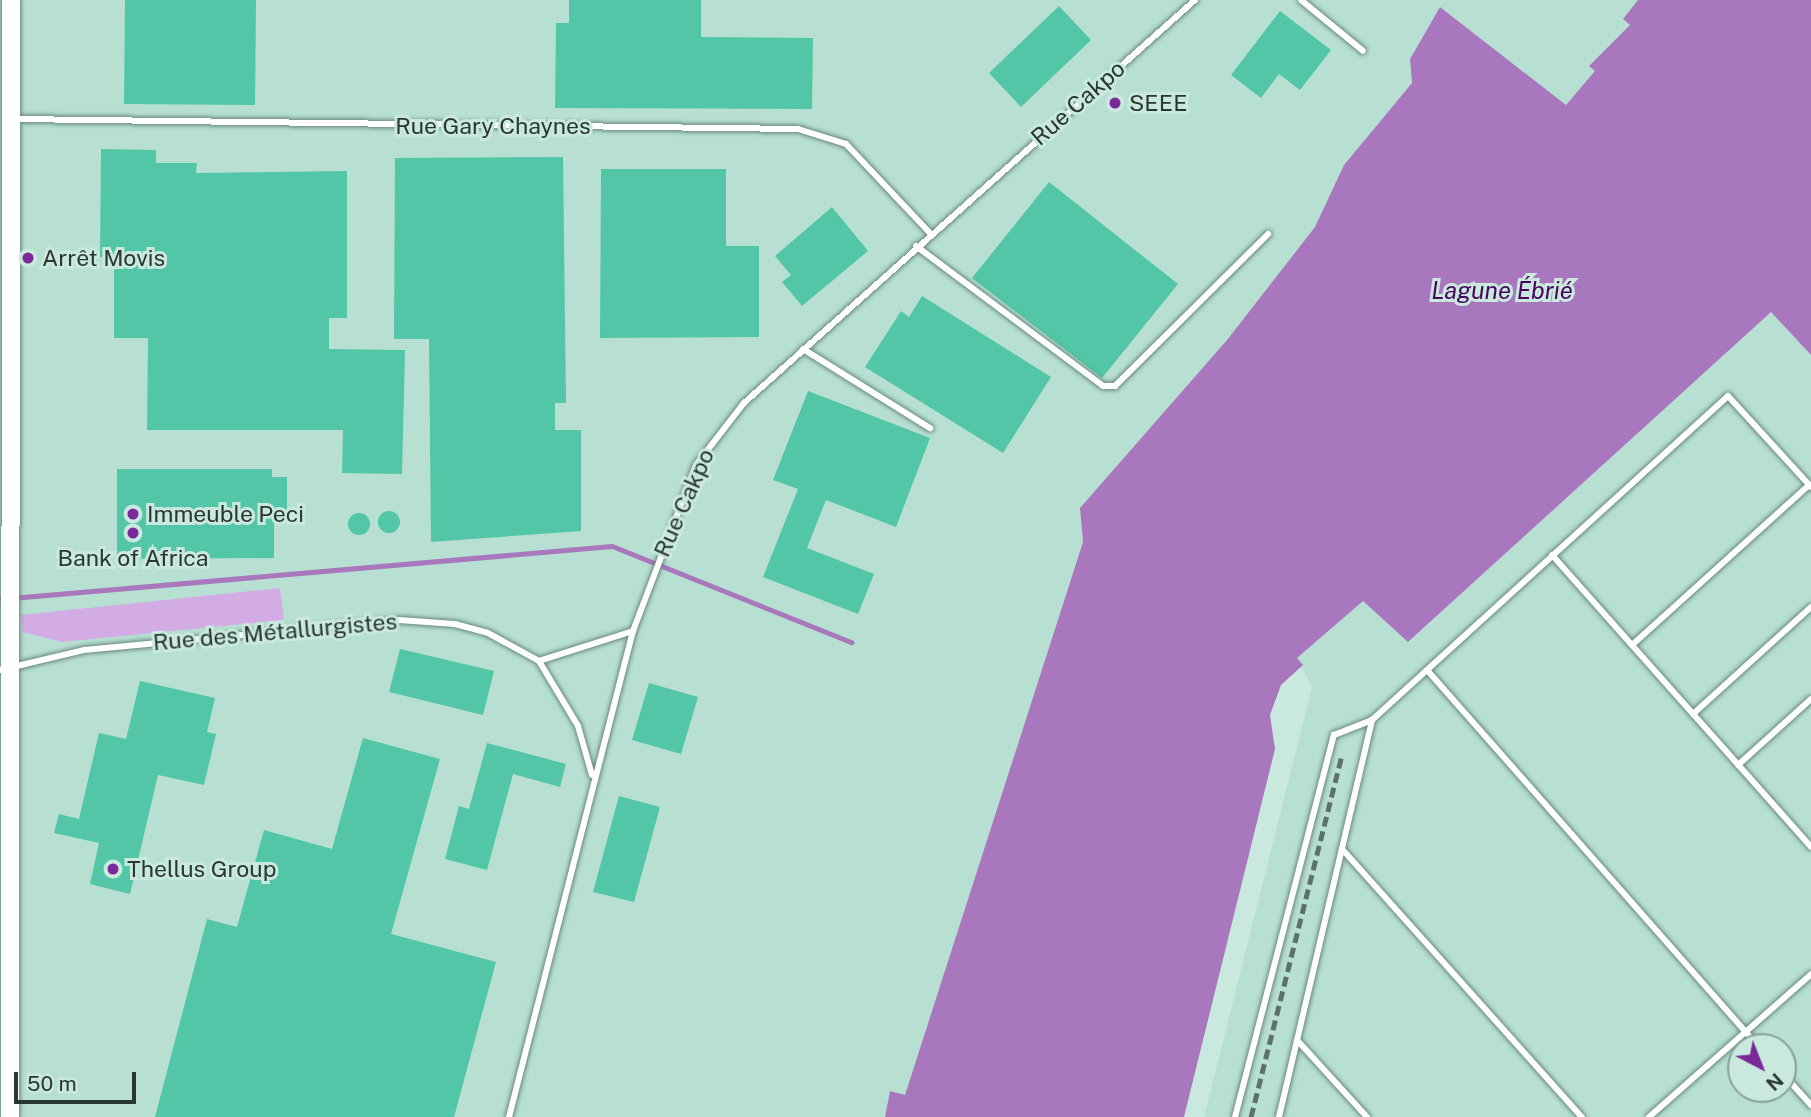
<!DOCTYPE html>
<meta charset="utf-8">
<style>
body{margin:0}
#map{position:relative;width:1811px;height:1117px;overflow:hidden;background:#c9e9de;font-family:"Public Sans",sans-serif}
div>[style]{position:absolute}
.built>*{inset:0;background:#b7e0d2}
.green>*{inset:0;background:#d3abe5}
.water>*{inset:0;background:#a877be}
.stream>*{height:5px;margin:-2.5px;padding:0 2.5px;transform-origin:2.5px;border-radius:2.5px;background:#a877be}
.building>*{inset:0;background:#52c6a6}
.round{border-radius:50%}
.roads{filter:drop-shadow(0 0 2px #6b897f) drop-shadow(0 0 2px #6b897f)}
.lane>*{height:6px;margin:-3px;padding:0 3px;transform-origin:3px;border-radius:3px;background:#fff}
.secondary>*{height:18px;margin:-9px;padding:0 9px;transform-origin:9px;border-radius:9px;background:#fff}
.rail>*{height:5px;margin-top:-2.5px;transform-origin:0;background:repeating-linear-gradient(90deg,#5e706a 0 10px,transparent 0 15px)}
.dots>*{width:19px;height:19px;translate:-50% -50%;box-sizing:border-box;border:4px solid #c9e9de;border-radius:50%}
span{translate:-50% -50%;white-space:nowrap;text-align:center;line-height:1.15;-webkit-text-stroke:6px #c9e9de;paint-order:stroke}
.street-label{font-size:23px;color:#2a3632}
.poi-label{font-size:23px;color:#2a3632}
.left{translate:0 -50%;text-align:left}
.water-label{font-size:24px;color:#48035e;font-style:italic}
.north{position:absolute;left:1727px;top:1033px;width:70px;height:70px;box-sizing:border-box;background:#c9e9de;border:2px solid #89a199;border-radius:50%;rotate:138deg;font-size:19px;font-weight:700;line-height:28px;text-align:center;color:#2a3632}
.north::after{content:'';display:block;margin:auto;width:24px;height:32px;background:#7a2999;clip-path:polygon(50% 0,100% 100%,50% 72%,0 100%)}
.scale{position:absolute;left:14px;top:1072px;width:122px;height:32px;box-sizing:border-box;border:4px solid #2a3632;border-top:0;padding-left:9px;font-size:21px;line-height:24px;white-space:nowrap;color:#2a3632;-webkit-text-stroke:5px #c9e9de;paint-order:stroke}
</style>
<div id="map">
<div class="built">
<div style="clip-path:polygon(0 0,1638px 0,1623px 19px,1630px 25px,1589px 66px,1596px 71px,1566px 105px,1440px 7px,1410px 58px,1412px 83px,1344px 165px,1315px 227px,1227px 340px,1080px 508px,1083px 542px,905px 1096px,890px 1091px,885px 1117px,0 1117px)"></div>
<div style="clip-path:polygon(evenodd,1771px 311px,1811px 355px,1811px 1117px,1204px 1117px,1312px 687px,1297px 658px,1363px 601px,1409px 642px,1771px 311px,1741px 1047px,1783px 1047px,1783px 1089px,1741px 1089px,1741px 1047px)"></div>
</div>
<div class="green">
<div style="clip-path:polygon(280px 588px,284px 620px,62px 642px,23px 632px,21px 615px)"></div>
</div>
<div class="water">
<div style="clip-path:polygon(1638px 0,1811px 0,1811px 355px,1771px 312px,1408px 642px,1363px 601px,1297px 658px,1303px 665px,1281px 685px,1270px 715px,1275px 749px,1184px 1117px,885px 1117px,890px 1091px,905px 1095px,1083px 542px,1080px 508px,1227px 340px,1315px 227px,1344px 165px,1412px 83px,1410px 59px,1440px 7px,1566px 105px,1595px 71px,1589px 66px,1630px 25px,1623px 19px)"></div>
</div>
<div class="stream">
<div style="left:0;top:599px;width:614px;rotate:-4.95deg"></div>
<div style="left:612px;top:546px;width:258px;rotate:21.9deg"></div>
</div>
<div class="building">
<div style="clip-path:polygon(125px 0,256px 0,255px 105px,124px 104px)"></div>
<div style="clip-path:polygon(569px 0,701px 0,701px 37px,813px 38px,812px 109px,555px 108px,556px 23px,569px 23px)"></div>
<div style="clip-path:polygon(1059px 6px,1091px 40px,1021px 107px,989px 73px)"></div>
<div style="clip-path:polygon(1280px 11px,1331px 50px,1300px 90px,1279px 74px,1261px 98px,1231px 75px)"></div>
<div style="clip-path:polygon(101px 149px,156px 150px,156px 163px,197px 163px,196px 173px,347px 171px,347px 318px,329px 318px,329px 349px,405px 350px,402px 474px,342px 473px,343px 430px,147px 430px,148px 338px,114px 338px,114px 257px,100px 257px)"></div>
<div style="clip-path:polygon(563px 157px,566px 403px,555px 403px,555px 430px,581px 430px,581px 531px,431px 542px,429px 339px,394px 339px,395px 158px)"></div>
<div style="clip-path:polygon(601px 169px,726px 169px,726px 246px,759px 246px,759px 337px,600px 338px)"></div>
<div style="clip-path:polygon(1049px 182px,1178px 284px,1102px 378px,972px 278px)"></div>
<div style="clip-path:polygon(832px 207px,868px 251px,802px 306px,782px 282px,791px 275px,775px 256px)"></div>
<div style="clip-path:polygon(922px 296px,1051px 377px,1003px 453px,865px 367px,901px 311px,909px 317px)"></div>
<div style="clip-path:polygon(808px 391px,930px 438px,896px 527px,826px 500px,807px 548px,874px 574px,858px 614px,763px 577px,798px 489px,773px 480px)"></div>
<div style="clip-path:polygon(117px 469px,272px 469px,272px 477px,287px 477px,287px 517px,274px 517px,274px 558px,117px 559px)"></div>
<div class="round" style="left:378px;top:511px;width:22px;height:22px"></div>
<div class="round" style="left:348px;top:513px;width:22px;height:22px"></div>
<div style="clip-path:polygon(400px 649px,494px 671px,483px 715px,389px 692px)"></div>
<div style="clip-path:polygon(140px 681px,215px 698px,207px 732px,216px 734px,204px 785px,158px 775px,130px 894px,90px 884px,99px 843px,54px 833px,59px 814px,79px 819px,99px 733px,126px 739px)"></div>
<div style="clip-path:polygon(649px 683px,698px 697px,681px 754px,632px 740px)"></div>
<div style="clip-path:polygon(363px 738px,440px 759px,391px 934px,496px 962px,454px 1117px,155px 1117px,207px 919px,237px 927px,264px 830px,332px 849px)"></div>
<div style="clip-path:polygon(487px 743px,566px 764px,560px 787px,513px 774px,487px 870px,445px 859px,459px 806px,469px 809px)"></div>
<div style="clip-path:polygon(619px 796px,660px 807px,634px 902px,593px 892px)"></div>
</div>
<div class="roads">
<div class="lane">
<div style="left:1301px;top:0;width:80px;rotate:39.4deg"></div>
<div style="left:14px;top:119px;width:784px;rotate:0.73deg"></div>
<div style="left:798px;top:129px;width:50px;rotate:17.4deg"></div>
<div style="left:846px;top:144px;width:122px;rotate:46.7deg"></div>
<div style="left:916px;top:246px;width:234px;rotate:36.8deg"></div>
<div style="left:1103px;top:386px;width:12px"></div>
<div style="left:1115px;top:386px;width:216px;rotate:-44.8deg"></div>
<div style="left:803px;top:349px;width:150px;rotate:31.9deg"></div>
<div style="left:1552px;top:555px;width:390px;rotate:48.4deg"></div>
<div style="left:1632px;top:645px;width:239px;rotate:-42.1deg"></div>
<div style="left:539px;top:661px;width:99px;rotate:-17.7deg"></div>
<div style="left:0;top:670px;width:86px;rotate:-13.4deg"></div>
<div style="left:84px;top:650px;width:316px;rotate:-5.4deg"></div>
<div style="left:399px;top:620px;width:56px;rotate:4.1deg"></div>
<div style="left:455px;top:624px;width:34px;rotate:15deg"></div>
<div style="left:488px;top:633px;width:58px;rotate:28.8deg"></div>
<div style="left:539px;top:661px;width:76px;rotate:59deg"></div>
<div style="left:578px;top:726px;width:51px;rotate:74.1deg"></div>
<div style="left:1427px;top:670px;width:502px;rotate:48.63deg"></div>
<div style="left:1693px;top:714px;width:159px;rotate:-42.2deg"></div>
<div style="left:1738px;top:765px;width:98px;rotate:-42.1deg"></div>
<div style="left:1342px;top:849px;width:360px;rotate:48.2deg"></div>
<div style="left:1297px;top:1040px;width:104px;rotate:47.7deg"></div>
<div style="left:1783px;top:1074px;width:42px;rotate:47.9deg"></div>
<div style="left:509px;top:1117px;width:502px;rotate:-75.69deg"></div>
<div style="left:633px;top:631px;width:178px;rotate:-69.2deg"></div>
<div style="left:696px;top:465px;width:78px;rotate:-52.3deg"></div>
<div style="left:744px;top:403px;width:605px;rotate:-41.78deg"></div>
<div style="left:1235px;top:1117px;width:395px;rotate:-75.5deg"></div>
<div style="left:1334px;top:735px;width:41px;rotate:-21.5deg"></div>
<div style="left:1372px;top:720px;width:481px;rotate:-42.3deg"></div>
<div style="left:1728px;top:396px;width:123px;rotate:47.6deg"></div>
<div style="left:1279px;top:1117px;width:408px;rotate:-76.8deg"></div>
<div style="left:1649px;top:1117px;width:216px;rotate:-41.4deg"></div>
</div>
<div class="secondary">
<div style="left:10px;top:1117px;width:1117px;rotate:-89.95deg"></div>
</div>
</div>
<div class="rail">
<div style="left:1251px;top:1117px;width:373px;rotate:-75.9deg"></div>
</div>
<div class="dots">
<div style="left:1115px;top:103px;background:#7a2999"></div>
<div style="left:28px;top:258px;background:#7a2999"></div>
<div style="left:133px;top:514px;background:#7a2999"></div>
<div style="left:133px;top:533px;background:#7a2999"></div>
<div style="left:113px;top:869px;background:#7a2999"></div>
</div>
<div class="street-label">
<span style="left:1078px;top:103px;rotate:-41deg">Rue Cakpo</span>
<span style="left:493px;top:126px">Rue Gary Chaynes</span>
<span style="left:684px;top:503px;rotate:-66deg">Rue Cakpo</span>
<span style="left:275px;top:632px;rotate:-5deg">Rue des Métallurgistes</span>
</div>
<div class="poi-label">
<span class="left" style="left:1129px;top:103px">SEEE</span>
<span class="left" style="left:42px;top:258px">Arrêt Movis</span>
<span class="left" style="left:147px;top:514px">Immeuble Peci</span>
<span style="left:133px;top:558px">Bank of Africa</span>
<span class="left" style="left:127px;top:869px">Thellus Group</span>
</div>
<div class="water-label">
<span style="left:1502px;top:291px">Lagune Ébrié</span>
</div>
<div class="north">N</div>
<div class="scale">50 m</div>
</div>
